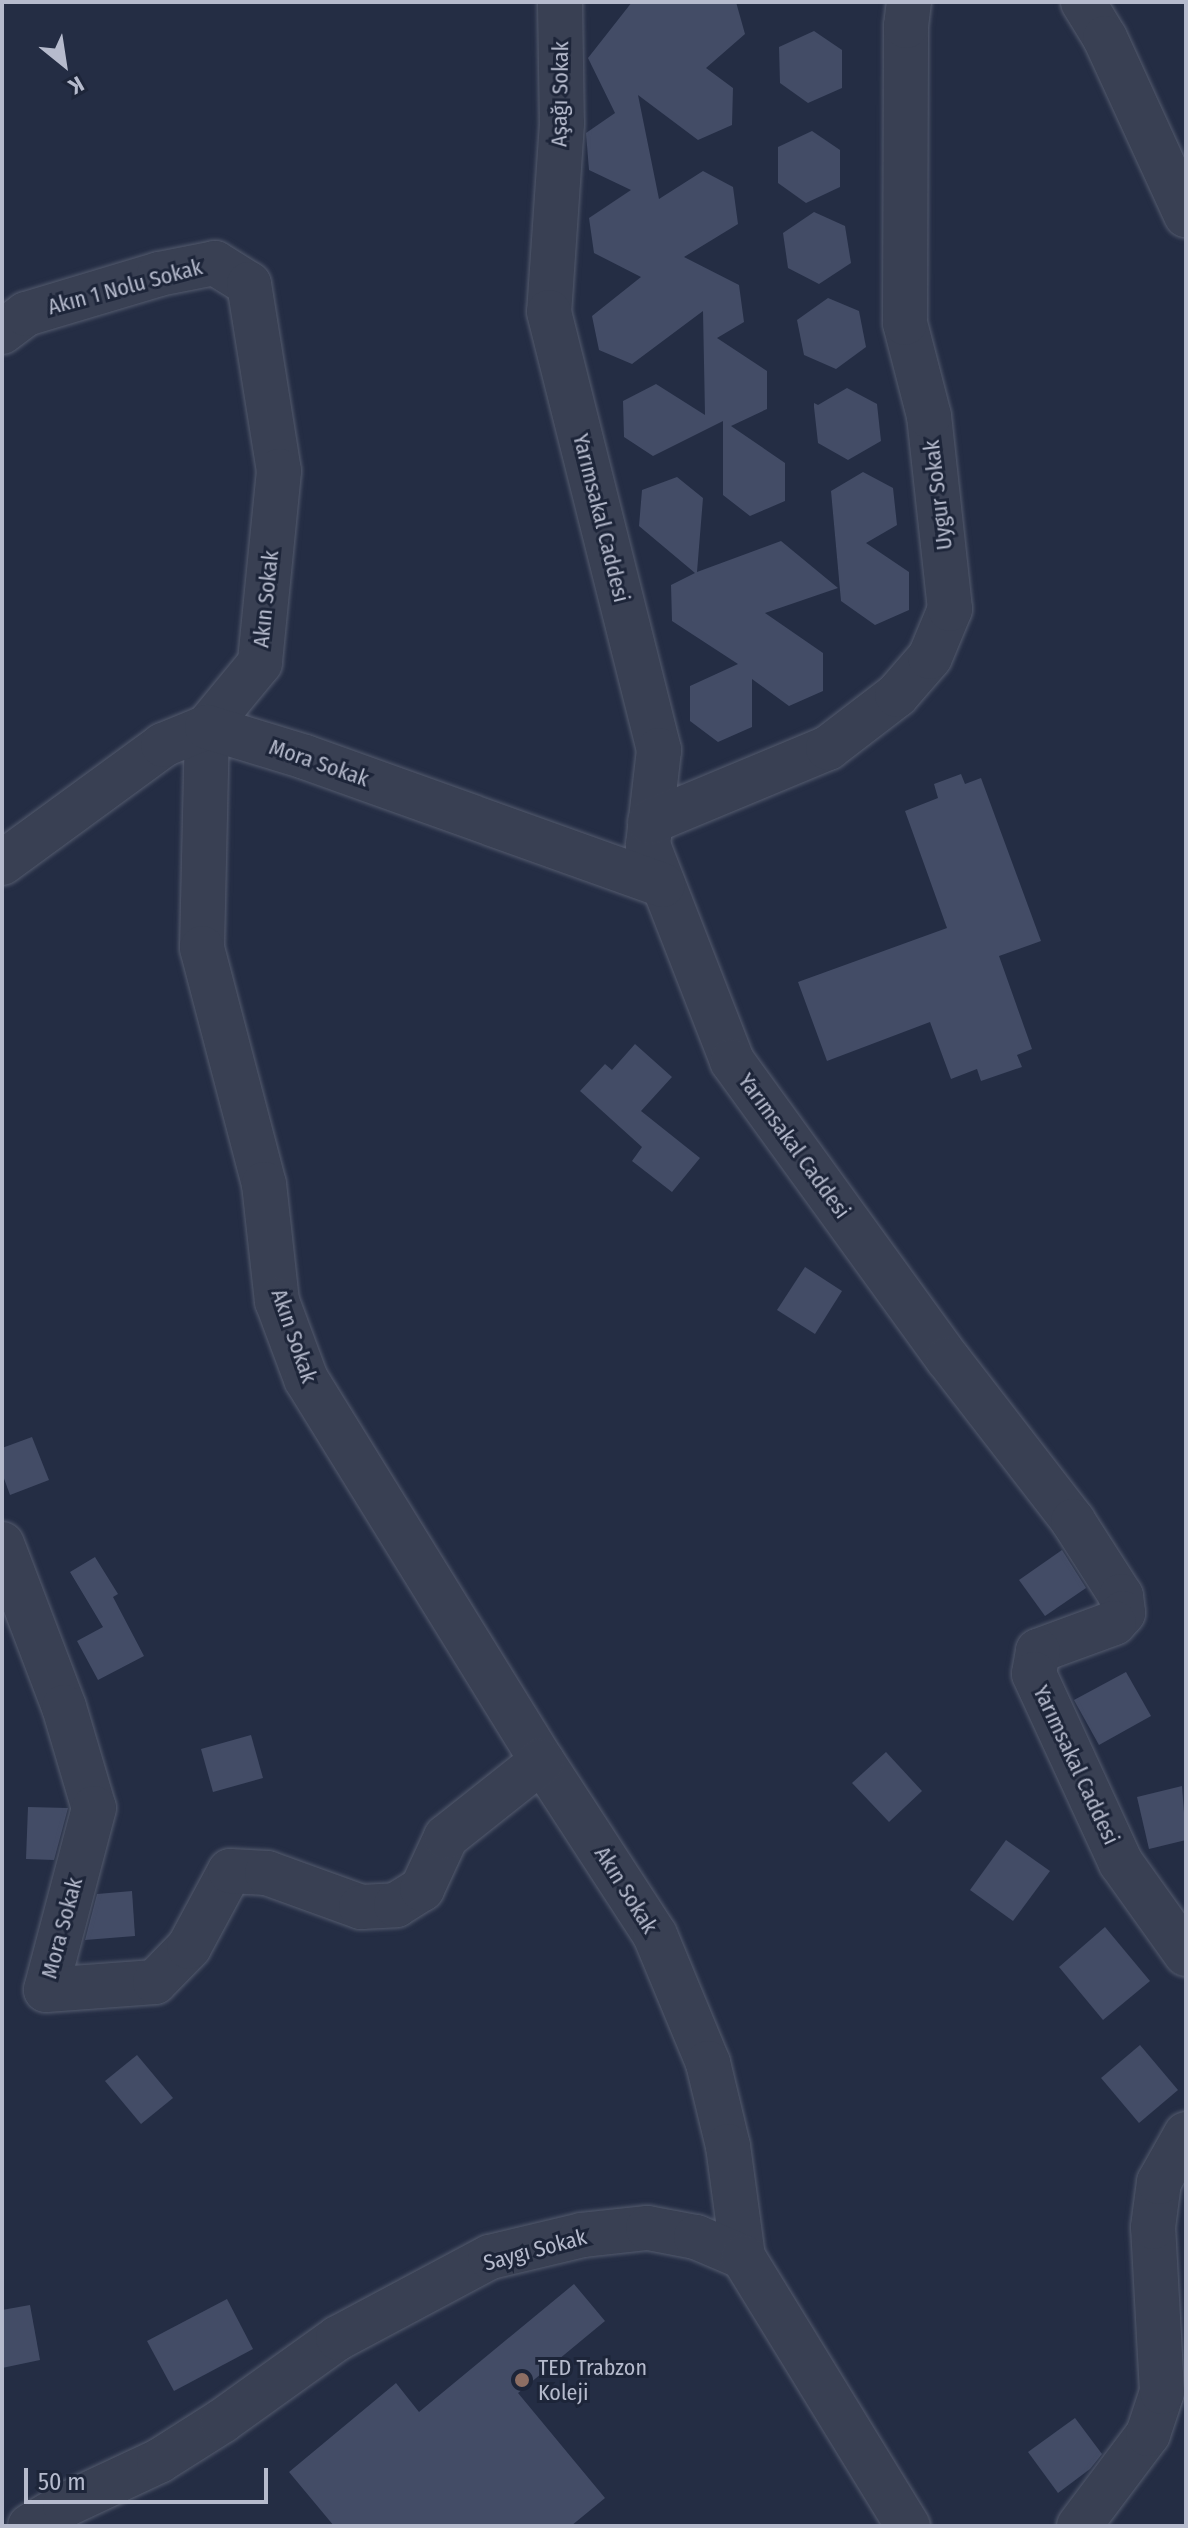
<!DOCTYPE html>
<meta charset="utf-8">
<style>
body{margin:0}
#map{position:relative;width:1188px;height:2528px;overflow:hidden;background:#242d44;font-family:"Fira Sans Condensed",sans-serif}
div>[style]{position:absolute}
.building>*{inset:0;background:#434c66}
.roads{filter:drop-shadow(0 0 2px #545b6e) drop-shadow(0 0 2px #545b6e)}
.minor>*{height:44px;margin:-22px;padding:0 22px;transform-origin:22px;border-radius:22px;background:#394053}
.dots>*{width:22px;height:22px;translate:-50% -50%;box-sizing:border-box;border:4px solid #1d2539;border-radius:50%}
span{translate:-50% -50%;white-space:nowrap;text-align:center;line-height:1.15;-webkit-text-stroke:6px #1d2539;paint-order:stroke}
.street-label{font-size:22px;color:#b6bbcd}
.poi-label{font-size:22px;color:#b6bbcd}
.left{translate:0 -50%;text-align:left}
.frame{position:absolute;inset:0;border:4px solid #b6bbcd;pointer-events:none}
.north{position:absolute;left:24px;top:24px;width:80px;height:80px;-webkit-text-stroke:6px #1d2539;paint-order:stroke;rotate:150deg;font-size:22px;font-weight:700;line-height:32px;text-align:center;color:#b6bbcd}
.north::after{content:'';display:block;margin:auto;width:28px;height:36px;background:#b6bbcd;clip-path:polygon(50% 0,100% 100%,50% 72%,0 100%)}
.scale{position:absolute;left:24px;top:2468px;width:244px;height:36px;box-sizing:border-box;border:4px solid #b6bbcd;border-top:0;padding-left:10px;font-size:24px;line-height:28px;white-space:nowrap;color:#b6bbcd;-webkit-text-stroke:6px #1d2539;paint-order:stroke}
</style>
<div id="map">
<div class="building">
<div style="clip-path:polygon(632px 2px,736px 2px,745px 34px,706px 68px,733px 88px,732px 125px,698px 140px,638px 95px,659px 199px,703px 171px,733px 187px,738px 224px,684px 257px,739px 285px,744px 322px,717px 338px,767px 371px,767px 409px,731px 426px,785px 463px,785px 501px,750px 516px,723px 495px,723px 421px,653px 456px,624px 437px,623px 401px,656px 384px,705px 415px,703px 311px,632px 364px,599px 350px,592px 316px,641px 277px,594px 253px,589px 218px,631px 190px,589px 170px,586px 133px,615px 113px,588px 58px)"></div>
<div style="clip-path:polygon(814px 31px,842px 50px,842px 88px,808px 103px,780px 83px,779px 47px)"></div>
<div style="clip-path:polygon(812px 131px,840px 150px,840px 187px,806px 203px,778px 183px,778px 147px)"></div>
<div style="clip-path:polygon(814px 212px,845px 226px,851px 263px,819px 284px,788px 268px,783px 233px)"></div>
<div style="clip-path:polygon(828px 298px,859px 311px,866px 347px,836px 369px,804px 355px,797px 320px)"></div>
<div style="clip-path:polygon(847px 388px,877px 404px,881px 441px,848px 460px,818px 443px,814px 407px,814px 403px,818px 405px)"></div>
<div style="clip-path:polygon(863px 472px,893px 488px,897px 525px,866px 543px,909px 572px,909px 610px,875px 625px,841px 601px,831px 491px)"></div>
<div style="clip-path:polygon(677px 477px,703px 498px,697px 572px,781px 541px,838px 588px,765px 613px,823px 653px,823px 691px,789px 706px,752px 679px,752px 727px,718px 742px,690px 721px,690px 686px,738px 664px,672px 621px,671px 585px,695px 573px,639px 526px,642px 490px)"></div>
<div style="clip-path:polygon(961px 774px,965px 784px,981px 778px,1041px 941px,999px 956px,1032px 1049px,1017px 1055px,1022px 1067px,981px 1081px,977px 1069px,951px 1079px,930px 1022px,827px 1061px,798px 982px,947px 928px,905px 811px,938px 798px,934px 784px)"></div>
<div style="clip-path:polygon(635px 1044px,672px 1077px,641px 1111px,700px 1158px,672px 1192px,632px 1161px,642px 1147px,580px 1091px,605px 1064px,612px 1070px)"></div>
<div style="clip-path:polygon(805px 1267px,842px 1291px,815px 1334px,777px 1310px)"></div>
<div style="clip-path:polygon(32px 1437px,49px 1480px,10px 1495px,2px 1473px,2px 1448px)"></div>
<div style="clip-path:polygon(1062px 1550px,1086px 1588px,1045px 1616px,1019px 1580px)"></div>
<div style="clip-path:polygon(95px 1557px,118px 1594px,113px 1597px,144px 1656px,98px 1680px,77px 1641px,103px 1627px,70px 1572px)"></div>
<div style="clip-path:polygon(1126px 1672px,1151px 1716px,1099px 1745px,1074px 1700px)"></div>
<div style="clip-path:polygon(251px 1735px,263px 1778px,213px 1792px,201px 1749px)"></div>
<div style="clip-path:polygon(886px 1752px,922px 1791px,889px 1822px,852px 1783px)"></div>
<div style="clip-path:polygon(1182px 1786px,1186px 1840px,1149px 1849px,1137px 1797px)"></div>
<div style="clip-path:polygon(28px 1807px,68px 1808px,54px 1860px,26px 1859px)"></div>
<div style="clip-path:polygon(1006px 1840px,1050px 1871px,1013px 1921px,970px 1890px)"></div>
<div style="clip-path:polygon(132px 1891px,135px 1936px,85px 1940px,97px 1894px)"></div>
<div style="clip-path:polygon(1105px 1927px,1150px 1981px,1103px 2020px,1059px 1967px)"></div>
<div style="clip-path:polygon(1140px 2045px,1178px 2090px,1139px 2123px,1101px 2078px)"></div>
<div style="clip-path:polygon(137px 2055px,173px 2098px,141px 2124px,105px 2081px)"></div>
<div style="clip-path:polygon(574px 2284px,605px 2321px,518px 2393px,605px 2498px,571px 2526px,334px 2526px,289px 2472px,396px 2383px,419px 2412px)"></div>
<div style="clip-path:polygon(227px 2299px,253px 2349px,174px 2391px,147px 2341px)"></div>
<div style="clip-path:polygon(30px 2305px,40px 2360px,2px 2368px,2px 2310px)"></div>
<div style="clip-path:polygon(1075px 2418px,1102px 2454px,1090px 2469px,1058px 2493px,1028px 2452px)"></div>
</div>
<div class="roads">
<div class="minor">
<div style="left:560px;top:2px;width:121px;rotate:89.1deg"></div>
<div style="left:562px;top:123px;width:189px;rotate:93.9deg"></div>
<div style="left:549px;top:312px;width:452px;rotate:75.9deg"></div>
<div style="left:659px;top:750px;width:96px;rotate:96.6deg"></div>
<div style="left:648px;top:845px;width:232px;rotate:68.7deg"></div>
<div style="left:732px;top:1061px;width:368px;rotate:54.1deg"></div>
<div style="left:948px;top:1359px;width:205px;rotate:52.3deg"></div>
<div style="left:1073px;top:1521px;width:89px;rotate:57.4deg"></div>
<div style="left:1121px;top:1596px;width:17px;rotate:83deg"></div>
<div style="left:1123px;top:1613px;width:13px;rotate:132deg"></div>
<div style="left:1114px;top:1623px;width:81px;rotate:159.8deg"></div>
<div style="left:1038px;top:1651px;width:23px;rotate:100deg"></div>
<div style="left:1034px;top:1674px;width:208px;rotate:65.3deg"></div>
<div style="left:1121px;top:1863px;width:112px;rotate:54.5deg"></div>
<div style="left:1083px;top:2px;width:42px;rotate:58.6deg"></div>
<div style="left:1105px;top:38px;width:195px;rotate:65.4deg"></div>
<div style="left:2px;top:332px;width:30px;rotate:-37deg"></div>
<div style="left:26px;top:314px;width:139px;rotate:-16.7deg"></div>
<div style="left:159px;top:274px;width:57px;rotate:-11.1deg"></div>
<div style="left:215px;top:263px;width:40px;rotate:32deg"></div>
<div style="left:249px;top:284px;width:189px;rotate:80.9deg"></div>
<div style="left:279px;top:471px;width:193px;rotate:95.7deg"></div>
<div style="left:260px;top:663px;width:83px;rotate:129.6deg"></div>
<div style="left:207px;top:727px;width:221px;rotate:91.3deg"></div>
<div style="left:202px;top:948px;width:244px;rotate:75.3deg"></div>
<div style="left:264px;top:1184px;width:118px;rotate:83.7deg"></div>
<div style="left:277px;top:1301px;width:83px;rotate:69.6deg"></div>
<div style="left:306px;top:1379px;width:449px;rotate:58.3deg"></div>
<div style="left:542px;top:1761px;width:207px;rotate:57deg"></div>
<div style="left:655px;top:1935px;width:139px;rotate:67.5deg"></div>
<div style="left:708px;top:2063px;width:85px;rotate:76.5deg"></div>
<div style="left:728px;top:2146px;width:112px;rotate:82.3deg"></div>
<div style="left:650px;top:822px;width:193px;rotate:-22.6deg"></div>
<div style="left:828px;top:748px;width:87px;rotate:-37.5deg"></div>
<div style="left:897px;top:695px;width:50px;rotate:-49deg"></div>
<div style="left:930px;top:657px;width:52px;rotate:-67.4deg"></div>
<div style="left:950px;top:609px;width:194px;rotate:-96.2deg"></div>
<div style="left:929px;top:416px;width:96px;rotate:-104.5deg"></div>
<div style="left:905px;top:323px;width:297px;rotate:-89.8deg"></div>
<div style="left:906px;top:26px;width:24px;rotate:-83deg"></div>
<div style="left:2px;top:863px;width:200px;rotate:-36.2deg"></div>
<div style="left:163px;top:745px;width:48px;rotate:-22.2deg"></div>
<div style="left:207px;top:727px;width:102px;rotate:17deg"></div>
<div style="left:305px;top:757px;width:380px;rotate:19.7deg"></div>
<div style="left:2px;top:1544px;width:174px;rotate:69.2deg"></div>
<div style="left:64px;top:1707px;width:105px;rotate:73.5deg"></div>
<div style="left:94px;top:1808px;width:188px;rotate:104.8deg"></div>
<div style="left:46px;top:1990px;width:109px;rotate:-4.2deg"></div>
<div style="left:155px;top:1982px;width:49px;rotate:-45.8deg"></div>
<div style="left:189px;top:1947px;width:86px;rotate:-61.7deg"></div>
<div style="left:230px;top:1871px;width:37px;rotate:3deg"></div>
<div style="left:267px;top:1873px;width:100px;rotate:19.9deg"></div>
<div style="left:361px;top:1907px;width:35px;rotate:-3deg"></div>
<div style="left:396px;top:1905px;width:31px;rotate:-32deg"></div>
<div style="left:422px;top:1889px;width:57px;rotate:-65.2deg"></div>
<div style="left:446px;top:1837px;width:122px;rotate:-38.4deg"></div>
<div style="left:30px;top:2526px;width:41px;rotate:-31deg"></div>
<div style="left:65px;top:2505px;width:104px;rotate:-25.1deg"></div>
<div style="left:159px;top:2461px;width:75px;rotate:-32.4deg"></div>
<div style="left:222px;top:2421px;width:143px;rotate:-35.6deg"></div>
<div style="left:338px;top:2338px;width:172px;rotate:-28.1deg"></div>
<div style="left:490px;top:2257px;width:95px;rotate:-13.4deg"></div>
<div style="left:582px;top:2235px;width:66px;rotate:-6.1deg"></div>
<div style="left:648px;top:2228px;width:49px;rotate:10.6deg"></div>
<div style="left:696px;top:2237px;width:51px;rotate:23.1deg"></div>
<div style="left:743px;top:2257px;width:316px;rotate:58.5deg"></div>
<div style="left:1079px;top:2526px;width:115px;rotate:-53.1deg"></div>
<div style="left:1148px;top:2434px;width:44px;rotate:-71.6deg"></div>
<div style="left:1162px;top:2392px;width:165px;rotate:-93.1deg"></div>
<div style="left:1153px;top:2227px;width:45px;rotate:-82.4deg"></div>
<div style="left:1159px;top:2182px;width:55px;rotate:-60.6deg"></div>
</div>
</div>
<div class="dots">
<div style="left:522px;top:2380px;background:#8d6e63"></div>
</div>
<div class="street-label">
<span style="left:560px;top:94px;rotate:-89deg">Aşağı Sokak</span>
<span style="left:125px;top:287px;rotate:-15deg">Akın 1 Nolu Sokak</span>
<span style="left:938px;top:495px;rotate:-97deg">Uygur Sokak</span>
<span style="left:601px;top:518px;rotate:76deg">Yarımsakal Caddesi</span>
<span style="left:266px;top:599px;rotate:-84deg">Akın Sokak</span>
<span style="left:319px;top:763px;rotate:19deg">Mora Sokak</span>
<span style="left:794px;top:1146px;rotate:54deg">Yarımsakal Caddesi</span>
<span style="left:294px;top:1336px;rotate:71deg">Akın Sokak</span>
<span style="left:1076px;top:1765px;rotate:65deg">Yarımsakal Caddesi</span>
<span style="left:626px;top:1890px;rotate:58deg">Akın Sokak</span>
<span style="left:62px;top:1928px;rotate:-75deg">Mora Sokak</span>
<span style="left:535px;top:2250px;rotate:-15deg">Saygı Sokak</span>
</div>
<div class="poi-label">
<span class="left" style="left:538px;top:2380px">TED Trabzon<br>Koleji</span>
</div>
<div class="frame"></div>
<div class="north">K</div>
<div class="scale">50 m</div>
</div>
